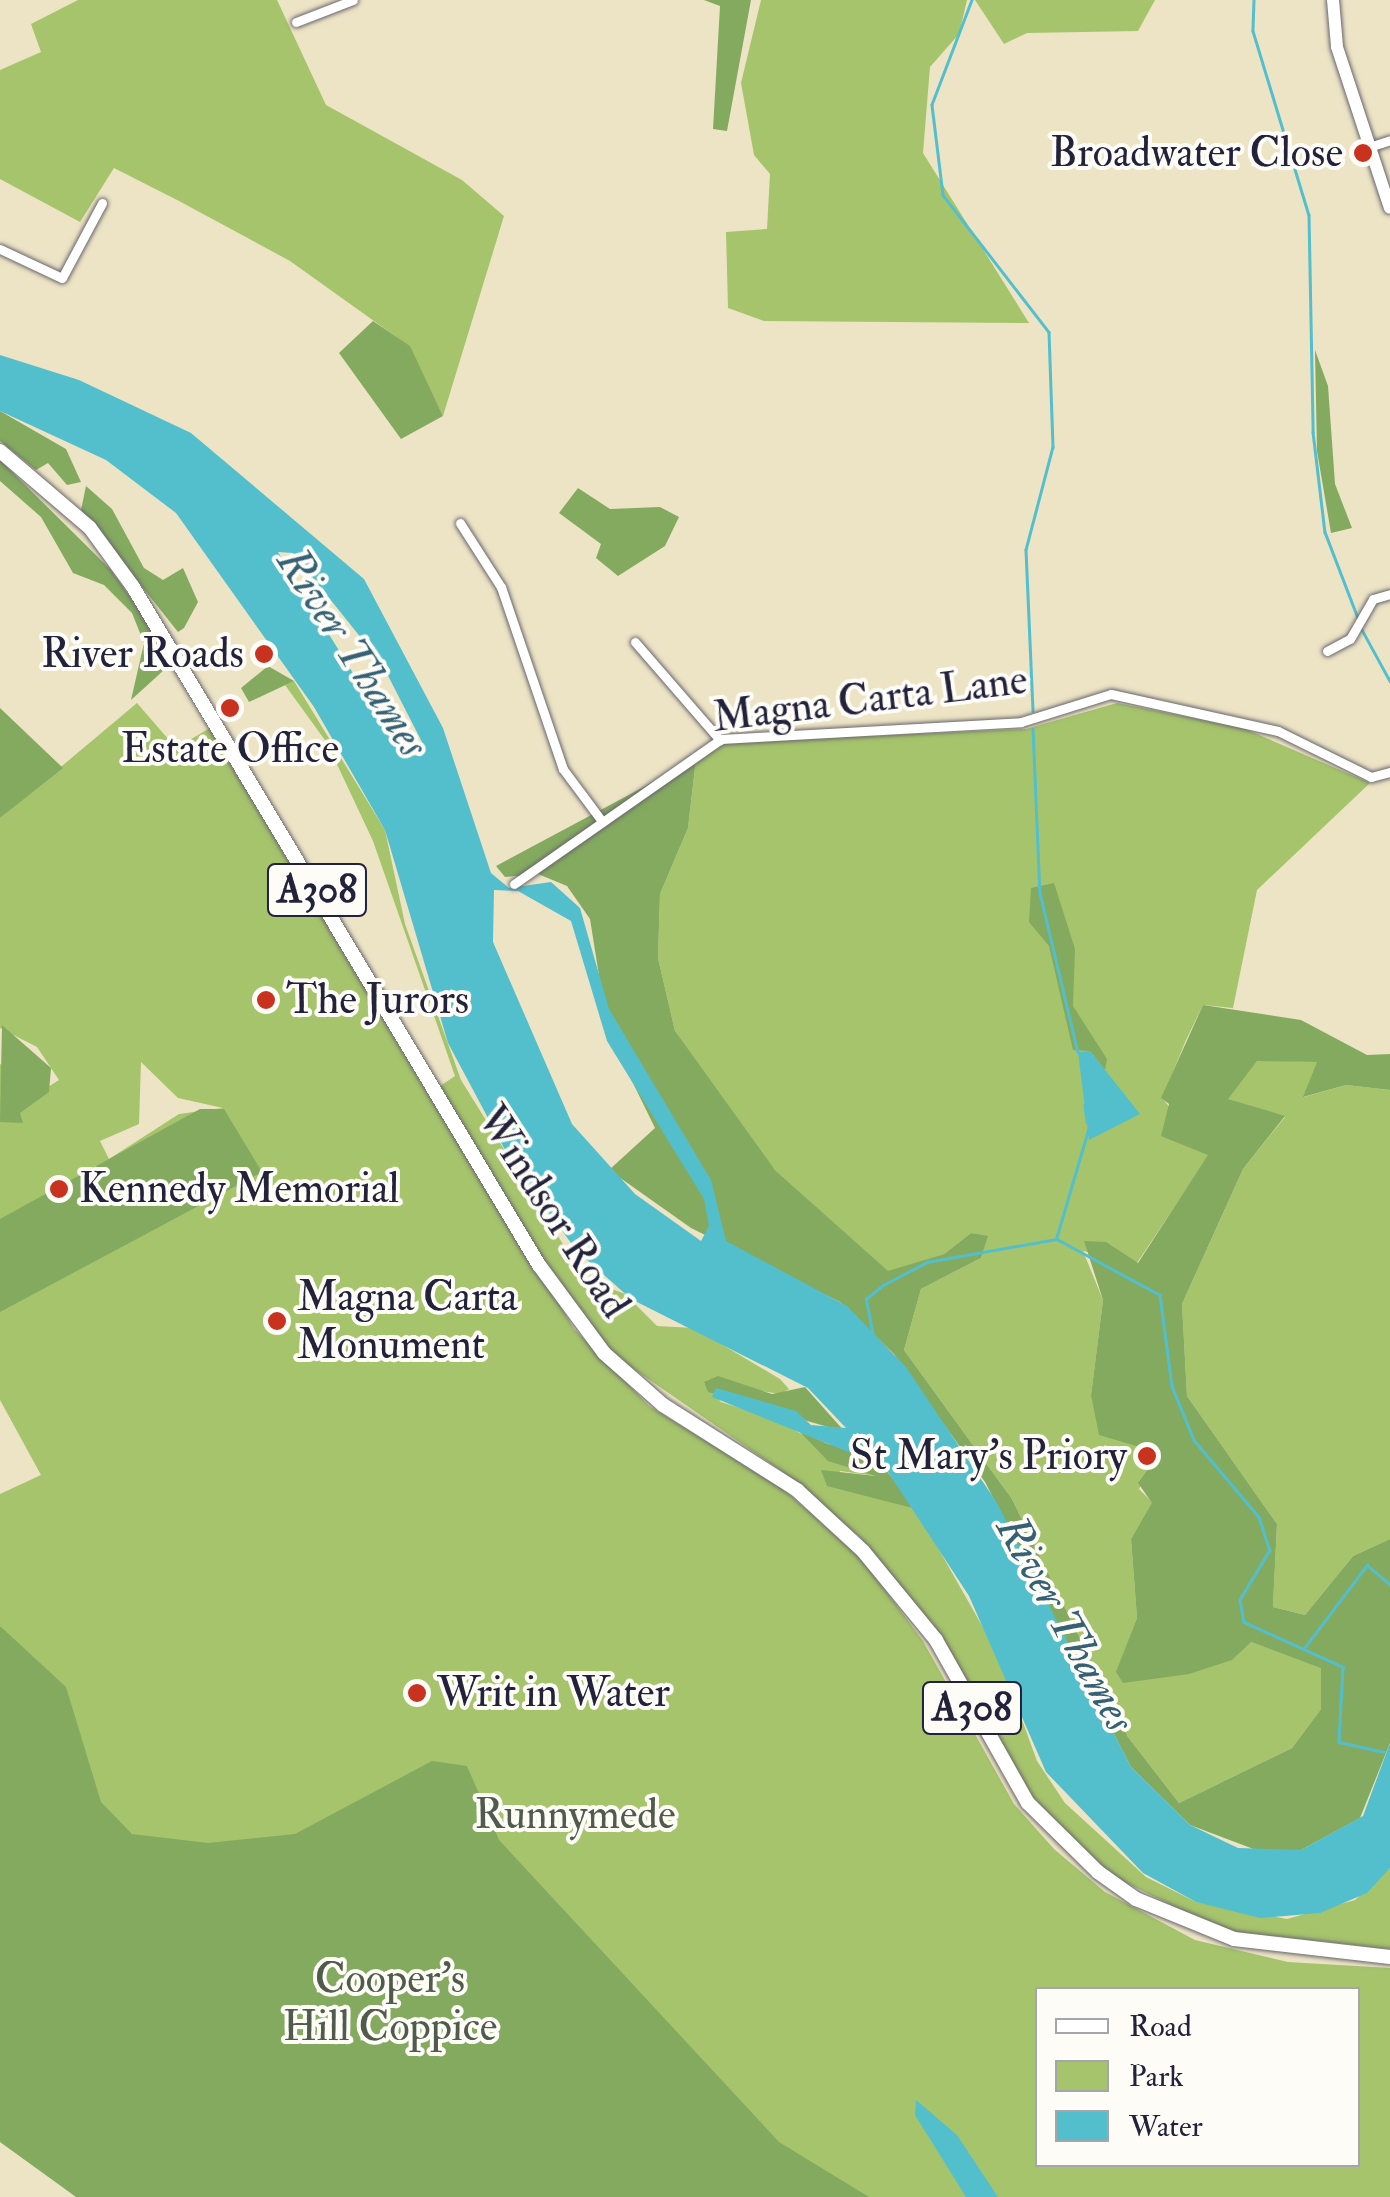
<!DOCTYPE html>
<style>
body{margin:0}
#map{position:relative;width:1390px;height:2197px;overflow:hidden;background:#ede4c6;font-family:"IM FELL Double Pica",serif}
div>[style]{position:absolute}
.green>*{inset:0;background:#a5c46c}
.forest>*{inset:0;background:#84aa60}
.water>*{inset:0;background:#53bfcd}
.stream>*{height:2.5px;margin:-1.25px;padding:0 1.25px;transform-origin:1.25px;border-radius:1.25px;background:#53bfcd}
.roads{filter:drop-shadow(0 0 2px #69666c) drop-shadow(0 0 2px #69666c)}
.street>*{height:9px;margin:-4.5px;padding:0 4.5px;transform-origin:4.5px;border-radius:4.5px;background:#fff}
.secondary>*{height:12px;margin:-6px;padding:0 6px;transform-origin:6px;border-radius:6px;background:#fff}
.primary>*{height:14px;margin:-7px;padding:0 7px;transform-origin:7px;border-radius:7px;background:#fff}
.dots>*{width:28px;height:28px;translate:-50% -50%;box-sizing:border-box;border:5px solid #fdfcf7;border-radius:50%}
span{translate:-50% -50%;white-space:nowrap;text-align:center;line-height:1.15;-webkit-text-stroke:8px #fdfcf7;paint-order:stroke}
.shield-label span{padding:2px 8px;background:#fdfcf7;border:2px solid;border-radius:8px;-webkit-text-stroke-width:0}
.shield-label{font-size:40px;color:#22223b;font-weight:700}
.poi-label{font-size:42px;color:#22223b}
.right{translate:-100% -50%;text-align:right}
.left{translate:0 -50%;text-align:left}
.street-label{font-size:42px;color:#22223b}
.park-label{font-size:42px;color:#505b4c}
.water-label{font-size:45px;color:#366175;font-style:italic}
.legend{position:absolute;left:1035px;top:1987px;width:325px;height:180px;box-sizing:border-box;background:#fdfcf7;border:2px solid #a5a5ac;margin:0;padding:12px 18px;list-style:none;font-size:30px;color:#22223b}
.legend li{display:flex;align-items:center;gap:20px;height:50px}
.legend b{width:50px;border:2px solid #a5a5ac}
</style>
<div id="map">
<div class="green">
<div style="clip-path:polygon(78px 0,277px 0,326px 105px,462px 180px,504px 216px,443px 416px,409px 346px,290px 261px,179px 201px,114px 168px,80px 222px,0 179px,0 70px,41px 52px,31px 24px)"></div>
<div style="clip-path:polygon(761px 0,967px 0,959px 34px,930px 67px,923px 153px,1029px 323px,764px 321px,728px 308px,726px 232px,767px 229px,770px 174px,754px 155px,741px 83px)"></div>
<div style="clip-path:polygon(975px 0,1155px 0,1138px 31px,1027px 33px,1004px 44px)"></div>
<div style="clip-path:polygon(294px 681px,385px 830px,405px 924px,461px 1080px,584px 1278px,625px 1294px,657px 1326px,694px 1328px,780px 1379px,789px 1389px,781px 1394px,704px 1383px,721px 1402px,775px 1419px,876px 1476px,840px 1471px,837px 1486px,916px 1509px,998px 1654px,1037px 1761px,1065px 1803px,1146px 1877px,1196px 1902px,1287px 1919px,1355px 1900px,1390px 1868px,1390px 1949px,1222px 1930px,1110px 1875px,1029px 1794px,940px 1638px,861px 1538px,783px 1472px,615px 1356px,532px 1246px,440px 1086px,455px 1076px,373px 841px,327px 743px,285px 685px)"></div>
<div style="clip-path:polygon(evenodd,137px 703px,176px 748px,215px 725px,574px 1329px,649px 1406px,782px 1488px,862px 1559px,923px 1641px,1014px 1804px,1054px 1849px,1105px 1892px,1195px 1940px,1288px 1962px,1390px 1968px,1390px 2197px,210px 2197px,136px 1932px,55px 1701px,0 1626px,0 1494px,41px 1475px,0 1400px,0 1064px,48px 1087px,59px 1080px,37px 1047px,0 1028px,0 818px,137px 703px,141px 1062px,178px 1098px,223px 1108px,179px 1114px,109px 1159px,100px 1141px,139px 1124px,141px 1062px,137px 703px,1038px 1990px,1358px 1990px,1358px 2164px,1038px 2164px,1038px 1990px)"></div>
<div style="clip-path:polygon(1117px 703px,1243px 728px,1370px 783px,1257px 890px,1233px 1008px,1203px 1005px,1186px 1040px,1162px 1098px,1209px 1155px,1137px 1263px,1083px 1251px,1103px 1300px,1091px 1395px,1160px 1454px,1139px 1489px,1153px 1503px,1131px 1539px,1137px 1618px,1117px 1672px,1251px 1642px,1321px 1667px,1321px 1709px,1292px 1748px,1179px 1803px,1128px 1737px,1012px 1499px,904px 1350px,921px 1289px,981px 1258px,987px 1237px,971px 1233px,944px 1254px,888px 1272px,775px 1170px,703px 1081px,675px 1031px,658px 958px,660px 894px,688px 828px,696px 759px,720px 743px,1026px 729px)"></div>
<div style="clip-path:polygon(1257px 1060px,1318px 1062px,1304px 1097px,1346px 1085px,1390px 1090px,1390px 1539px,1353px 1556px,1305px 1615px,1273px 1607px,1277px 1524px,1187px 1396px,1182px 1304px,1243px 1169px,1285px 1117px,1227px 1099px)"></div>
</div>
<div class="forest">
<div style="clip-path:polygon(704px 0,751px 0,727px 131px,713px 129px,720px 6px)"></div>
<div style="clip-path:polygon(373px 321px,410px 346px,443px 416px,401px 439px,339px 353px)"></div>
<div style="clip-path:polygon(1315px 350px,1328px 386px,1335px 484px,1352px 528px,1331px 533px,1317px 451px)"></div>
<div style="clip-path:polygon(0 411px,66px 449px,81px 482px,67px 485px,48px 463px,36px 470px,0 441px)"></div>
<div style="clip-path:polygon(0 460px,111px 570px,175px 660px,131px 700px,144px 643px,132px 613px,104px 585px,73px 573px,41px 517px,0 481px)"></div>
<div style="clip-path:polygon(86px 486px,112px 509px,144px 568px,163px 580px,183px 568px,198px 602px,184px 628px,178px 632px,81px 510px)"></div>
<div style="clip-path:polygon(578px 488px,610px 509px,660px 507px,679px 517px,665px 546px,618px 576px,596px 558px,601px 544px,559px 513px)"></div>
<div style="clip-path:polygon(268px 666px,294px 681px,249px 702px,241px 688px)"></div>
<div style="clip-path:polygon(0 708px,63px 768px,0 818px)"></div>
<div style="clip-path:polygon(696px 759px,688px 828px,660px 894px,658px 958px,675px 1031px,775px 1170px,888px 1271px,944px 1254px,971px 1233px,988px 1236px,981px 1258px,921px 1289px,904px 1350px,1012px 1499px,1128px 1737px,1179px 1803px,1292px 1748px,1321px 1709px,1321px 1668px,1251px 1642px,1232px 1660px,1189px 1674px,1123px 1683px,1116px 1672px,1137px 1618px,1131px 1539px,1152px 1503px,1138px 1483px,1160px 1453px,1099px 1435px,1091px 1395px,1103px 1300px,1084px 1241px,1106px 1242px,1138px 1263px,1208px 1155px,1161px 1136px,1169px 1104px,1161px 1098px,1203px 1005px,1301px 1020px,1367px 1055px,1390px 1054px,1390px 1090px,1346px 1085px,1303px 1097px,1317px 1062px,1257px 1061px,1228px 1099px,1285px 1116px,1243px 1169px,1182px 1304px,1187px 1396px,1277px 1524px,1273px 1607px,1305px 1615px,1353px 1556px,1390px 1539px,1390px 1743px,1360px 1818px,1301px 1850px,1264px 1853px,1190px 1825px,1131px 1767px,985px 1482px,894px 1354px,840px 1302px,691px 1228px,609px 1170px,655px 1128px,608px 1032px,590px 919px,567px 886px,538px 874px,505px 877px,496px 866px)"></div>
<div style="clip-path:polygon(1054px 883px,1075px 949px,1073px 1006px,1107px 1059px,1105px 1070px,1090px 1051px,1073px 1050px,1049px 946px,1029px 922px,1031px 888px)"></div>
<div style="clip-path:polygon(2px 1025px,51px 1068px,49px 1092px,20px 1113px,23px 1123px,0 1122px)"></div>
<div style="clip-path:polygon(200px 1109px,224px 1109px,262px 1172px,0 1312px,0 1219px)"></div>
<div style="clip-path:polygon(718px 1376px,772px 1394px,805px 1387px,845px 1432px,708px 1392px,704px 1382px)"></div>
<div style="clip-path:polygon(798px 1430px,828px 1444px,865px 1449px,863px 1440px,916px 1509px,827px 1486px,821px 1470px,876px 1476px,828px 1461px)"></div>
<div style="clip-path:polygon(0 1626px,66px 1687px,101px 1802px,132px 1834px,208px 1843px,295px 1834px,432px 1761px,467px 1766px,499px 1840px,779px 2142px,869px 2197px,76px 2197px,0 2142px)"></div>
</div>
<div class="water">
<div style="clip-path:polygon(evenodd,0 355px,79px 380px,191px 433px,364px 579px,443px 728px,491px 873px,509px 888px,551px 882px,580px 908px,609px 1009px,711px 1180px,726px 1241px,847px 1306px,906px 1367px,997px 1503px,1131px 1767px,1190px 1825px,1238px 1848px,1301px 1850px,1363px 1816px,1390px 1743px,1390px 1868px,1367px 1893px,1320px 1913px,1260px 1918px,1196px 1902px,1143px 1873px,1046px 1772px,969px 1596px,873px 1449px,863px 1440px,865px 1453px,856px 1455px,712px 1397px,716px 1388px,796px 1411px,811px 1425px,846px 1428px,808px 1388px,631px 1299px,577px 1251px,513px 1165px,448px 1043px,385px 830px,314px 707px,176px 513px,106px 460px,0 411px,0 355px,278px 552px,293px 553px,382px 664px,423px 744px,420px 756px,403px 754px,278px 552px,0 355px,494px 890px,518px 891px,571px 921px,607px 1041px,704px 1199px,709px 1226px,701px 1241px,635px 1194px,572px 1124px,493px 942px,494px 890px)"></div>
<div style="clip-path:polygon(1090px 1051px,1140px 1114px,1089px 1140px,1078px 1052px)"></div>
<div style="clip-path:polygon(916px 2100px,957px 2135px,998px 2197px,966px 2197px,915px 2115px)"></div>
</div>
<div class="stream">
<div style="left:972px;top:0;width:112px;rotate:110.9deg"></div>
<div style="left:932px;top:105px;width:91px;rotate:83deg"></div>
<div style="left:943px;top:195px;width:173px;rotate:52.3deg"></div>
<div style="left:1049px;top:332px;width:115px;rotate:88deg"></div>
<div style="left:1053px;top:447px;width:106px;rotate:104.7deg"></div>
<div style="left:1026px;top:550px;width:161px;rotate:87.5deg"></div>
<div style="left:1254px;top:0;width:31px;rotate:92deg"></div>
<div style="left:1253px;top:31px;width:192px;rotate:73.1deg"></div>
<div style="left:1309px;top:215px;width:217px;rotate:88.9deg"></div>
<div style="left:1313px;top:432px;width:101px;rotate:83.2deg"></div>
<div style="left:1325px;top:532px;width:92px;rotate:69deg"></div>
<div style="left:1360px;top:626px;width:63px;rotate:61.4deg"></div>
<div style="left:1033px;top:729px;width:164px;rotate:87.6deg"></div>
<div style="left:1040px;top:893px;width:163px;rotate:76.6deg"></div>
<div style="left:1085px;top:1105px;width:17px;rotate:83deg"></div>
<div style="left:1057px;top:1239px;width:117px;rotate:28.5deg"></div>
<div style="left:1160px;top:1295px;width:92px;rotate:82.5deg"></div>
<div style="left:1172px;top:1386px;width:58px;rotate:67.8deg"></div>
<div style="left:1194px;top:1440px;width:101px;rotate:49.8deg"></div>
<div style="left:1259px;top:1517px;width:35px;rotate:72deg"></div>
<div style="left:1270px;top:1550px;width:58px;rotate:121deg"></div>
<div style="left:1240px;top:1600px;width:22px;rotate:80deg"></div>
<div style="left:1244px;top:1622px;width:109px;rotate:24.4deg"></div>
<div style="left:1343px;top:1667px;width:75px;rotate:93.1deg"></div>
<div style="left:1339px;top:1742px;width:46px;rotate:12.5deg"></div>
<div style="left:873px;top:1336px;width:38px;rotate:-101deg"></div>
<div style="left:866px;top:1299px;width:22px;rotate:-39deg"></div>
<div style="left:883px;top:1285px;width:50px;rotate:-27.6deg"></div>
<div style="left:927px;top:1262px;width:131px;rotate:-10.1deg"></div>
<div style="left:1056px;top:1239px;width:114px;rotate:-73.6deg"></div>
<div style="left:1305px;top:1647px;width:103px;rotate:-52.9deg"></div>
<div style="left:1367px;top:1565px;width:30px;rotate:40deg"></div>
</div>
<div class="roads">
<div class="street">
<div style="left:296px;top:22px;width:61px;rotate:-21.1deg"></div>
<div style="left:1369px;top:147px;width:22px;rotate:-18deg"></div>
<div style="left:0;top:249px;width:68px;rotate:25.1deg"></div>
<div style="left:62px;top:278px;width:85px;rotate:-61.9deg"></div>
<div style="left:460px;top:523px;width:76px;rotate:57.4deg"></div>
<div style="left:501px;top:587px;width:192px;rotate:71.2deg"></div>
<div style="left:563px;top:769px;width:64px;rotate:53.3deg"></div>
<div style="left:635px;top:642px;width:130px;rotate:49.1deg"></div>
<div style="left:1327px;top:651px;width:26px;rotate:-28deg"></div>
<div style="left:1350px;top:639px;width:46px;rotate:-60.1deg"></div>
<div style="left:1373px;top:599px;width:18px;rotate:-16deg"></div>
<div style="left:514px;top:884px;width:253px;rotate:-35deg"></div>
<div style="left:721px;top:739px;width:300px;rotate:-3.2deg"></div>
<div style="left:1021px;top:722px;width:94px;rotate:-17.3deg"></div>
<div style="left:1111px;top:694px;width:171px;rotate:12.5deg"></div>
<div style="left:1278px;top:731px;width:104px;rotate:26.3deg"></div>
<div style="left:1371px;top:777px;width:20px;rotate:-15deg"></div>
</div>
<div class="secondary">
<div style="left:1333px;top:0;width:47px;rotate:85.1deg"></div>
<div style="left:1337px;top:47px;width:169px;rotate:71.8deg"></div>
</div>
<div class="primary">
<div style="left:0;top:451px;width:118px;rotate:40.5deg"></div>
<div style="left:90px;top:528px;width:73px;rotate:53.9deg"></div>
<div style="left:133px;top:587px;width:790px;rotate:59.09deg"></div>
<div style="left:539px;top:1265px;width:109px;rotate:53.5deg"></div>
<div style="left:604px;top:1353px;width:79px;rotate:41.4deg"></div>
<div style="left:663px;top:1405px;width:159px;rotate:32.4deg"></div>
<div style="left:797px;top:1490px;width:90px;rotate:42.7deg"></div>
<div style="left:863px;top:1551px;width:115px;rotate:50.6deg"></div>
<div style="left:936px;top:1640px;width:187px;rotate:60.6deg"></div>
<div style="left:1028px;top:1803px;width:98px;rotate:44.6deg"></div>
<div style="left:1098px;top:1872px;width:47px;rotate:35.4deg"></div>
<div style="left:1136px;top:1899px;width:106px;rotate:22.2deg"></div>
<div style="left:1234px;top:1939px;width:157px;rotate:6.6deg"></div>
</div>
</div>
<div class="dots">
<div style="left:1363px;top:153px;background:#c8321e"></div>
<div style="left:264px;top:654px;background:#c8321e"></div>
<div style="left:230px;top:708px;background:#c8321e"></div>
<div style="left:266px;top:1000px;background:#c8321e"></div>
<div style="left:59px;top:1189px;background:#c8321e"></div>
<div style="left:277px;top:1321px;background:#c8321e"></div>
<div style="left:1147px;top:1456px;background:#c8321e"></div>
<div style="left:417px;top:1693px;background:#c8321e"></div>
</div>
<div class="shield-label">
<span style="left:317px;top:890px">A308</span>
<span style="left:972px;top:1708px">A308</span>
</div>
<div class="poi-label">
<span class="right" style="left:1343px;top:153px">Broadwater Close</span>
<span class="right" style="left:244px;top:654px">River Roads</span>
<span style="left:230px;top:749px">Estate Office</span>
<span class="left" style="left:286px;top:1000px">The Jurors</span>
<span class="left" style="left:79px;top:1189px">Kennedy Memorial</span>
<span class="left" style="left:297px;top:1321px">Magna Carta<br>Monument</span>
<span class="right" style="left:1127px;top:1456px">St Mary's Priory</span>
<span class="left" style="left:437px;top:1693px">Writ in Water</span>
</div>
<div class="street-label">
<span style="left:870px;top:699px;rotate:-7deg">Magna Carta Lane</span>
<span style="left:553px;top:1212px;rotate:57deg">Windsor Road</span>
</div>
<div class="park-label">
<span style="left:575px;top:1815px">Runnymede</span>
<span style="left:390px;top:2003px">Cooper's<br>Hill Coppice</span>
</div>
<div class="water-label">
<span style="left:352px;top:653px;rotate:57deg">River Thames</span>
<span style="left:1065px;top:1624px;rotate:61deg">River Thames</span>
</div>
<ul class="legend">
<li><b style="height:12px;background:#fff"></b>Road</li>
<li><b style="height:28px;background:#a5c46c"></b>Park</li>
<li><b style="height:28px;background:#53bfcd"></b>Water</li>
</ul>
</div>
